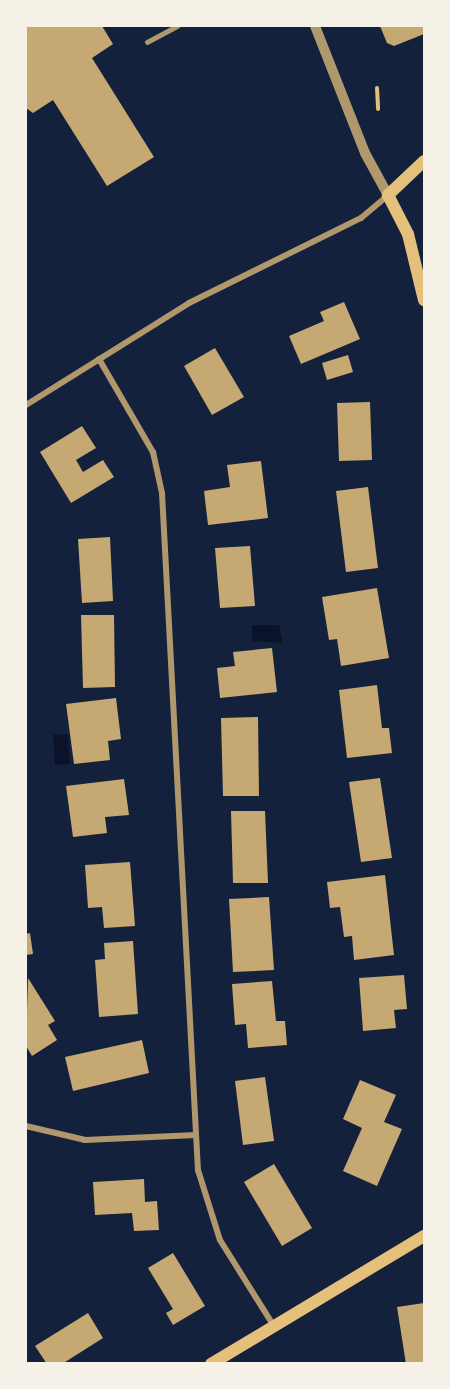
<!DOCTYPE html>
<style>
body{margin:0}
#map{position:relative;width:450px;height:1389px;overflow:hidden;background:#14213d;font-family:"Roboto Serif",serif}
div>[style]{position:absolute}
.water>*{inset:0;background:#0b132b}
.building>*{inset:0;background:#c6a872}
.path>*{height:4px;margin:-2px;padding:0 2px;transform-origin:2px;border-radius:2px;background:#e5c07b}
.service>*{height:4.5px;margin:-2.25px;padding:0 2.25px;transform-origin:2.25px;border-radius:2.25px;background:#b1986c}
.minor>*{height:6px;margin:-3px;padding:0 3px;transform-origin:3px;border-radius:3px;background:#b1986c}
.tertiary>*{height:10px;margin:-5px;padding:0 5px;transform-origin:5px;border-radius:5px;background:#b1986c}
.secondary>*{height:12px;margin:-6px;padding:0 6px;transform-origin:6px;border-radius:6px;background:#e5c07b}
span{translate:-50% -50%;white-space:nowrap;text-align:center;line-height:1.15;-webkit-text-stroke:4.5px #f6f1e7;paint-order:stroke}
.frame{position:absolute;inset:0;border:27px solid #f6f1e7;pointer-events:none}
</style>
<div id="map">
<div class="water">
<div style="clip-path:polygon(252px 625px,279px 625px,283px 643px,252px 641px)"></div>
<div style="clip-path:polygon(68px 734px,70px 764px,55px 765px,53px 735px)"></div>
</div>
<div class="building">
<div style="clip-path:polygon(26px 26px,102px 26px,113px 44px,92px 58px,154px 157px,107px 186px,53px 100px,33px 113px,26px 108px)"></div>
<div style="clip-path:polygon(380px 26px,424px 26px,424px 34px,394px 46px,387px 43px)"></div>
<div style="clip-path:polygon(344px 302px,360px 339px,301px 364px,289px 336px,324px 321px,320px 312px)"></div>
<div style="clip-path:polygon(215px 348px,244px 397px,212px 415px,184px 366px)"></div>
<div style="clip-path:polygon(348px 355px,353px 372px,327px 380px,322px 363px)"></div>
<div style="clip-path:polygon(370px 402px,372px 460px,339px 461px,337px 403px)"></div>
<div style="clip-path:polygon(82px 426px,96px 448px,76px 460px,83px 472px,103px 460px,114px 477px,71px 503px,40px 452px)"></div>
<div style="clip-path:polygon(261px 461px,268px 518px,208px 525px,204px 491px,230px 487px,227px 465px)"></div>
<div style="clip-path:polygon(368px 487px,378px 568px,346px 572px,336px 491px)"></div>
<div style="clip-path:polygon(110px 537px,113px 601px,82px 603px,78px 539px)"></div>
<div style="clip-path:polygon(250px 546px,255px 606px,220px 608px,215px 548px)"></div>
<div style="clip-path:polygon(377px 588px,389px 658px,341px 666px,337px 639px,329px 640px,322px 597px)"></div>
<div style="clip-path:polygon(81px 615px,114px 615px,115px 687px,83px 688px)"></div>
<div style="clip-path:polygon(272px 648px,277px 692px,220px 698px,217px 668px,235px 666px,233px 652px)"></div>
<div style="clip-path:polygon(377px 685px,382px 728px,389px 728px,392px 753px,347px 758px,339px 690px)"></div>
<div style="clip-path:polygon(116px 698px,121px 739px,108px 741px,110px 760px,74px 764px,66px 704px)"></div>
<div style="clip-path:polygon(258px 717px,259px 796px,223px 796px,221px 718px)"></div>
<div style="clip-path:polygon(380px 778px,392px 858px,361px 862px,349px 782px)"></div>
<div style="clip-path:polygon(124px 779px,129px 815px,105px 817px,107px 833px,73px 837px,66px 786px)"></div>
<div style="clip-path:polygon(231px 811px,265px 811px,268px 883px,233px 883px)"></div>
<div style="clip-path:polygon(130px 862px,135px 926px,104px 928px,102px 907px,88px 908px,85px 865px)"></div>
<div style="clip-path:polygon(385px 875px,394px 955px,354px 960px,352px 936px,344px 937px,340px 907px,330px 908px,327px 882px)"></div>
<div style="clip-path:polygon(269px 897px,274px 970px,233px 972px,229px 899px)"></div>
<div style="clip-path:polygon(30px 933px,33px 954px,26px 955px,26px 934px)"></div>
<div style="clip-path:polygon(133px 941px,138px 1014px,99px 1017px,95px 960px,105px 959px,104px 943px)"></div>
<div style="clip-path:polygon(404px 975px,407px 1009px,394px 1010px,396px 1028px,363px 1031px,359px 978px)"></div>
<div style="clip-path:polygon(28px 978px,55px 1021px,48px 1025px,57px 1040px,32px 1056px,26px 1046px)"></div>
<div style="clip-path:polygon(272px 981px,276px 1021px,285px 1021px,287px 1045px,248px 1048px,246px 1024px,235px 1025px,232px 984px)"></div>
<div style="clip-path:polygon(142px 1040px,149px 1073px,73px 1091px,65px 1057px)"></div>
<div style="clip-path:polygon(265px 1077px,274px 1141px,243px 1145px,235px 1081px)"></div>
<div style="clip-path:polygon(360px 1080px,396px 1095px,384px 1122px,402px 1129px,377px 1186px,343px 1171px,362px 1128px,343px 1119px)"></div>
<div style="clip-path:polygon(274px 1164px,312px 1228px,282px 1246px,244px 1182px)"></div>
<div style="clip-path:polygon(144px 1179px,145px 1202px,157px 1201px,159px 1230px,134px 1231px,132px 1213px,95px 1215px,93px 1182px)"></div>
<div style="clip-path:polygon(173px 1253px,205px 1306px,173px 1325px,166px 1313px,173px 1309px,148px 1268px)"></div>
<div style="clip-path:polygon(424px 1303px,424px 1364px,406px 1364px,397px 1307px)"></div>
<div style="clip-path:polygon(88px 1313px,103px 1338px,62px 1364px,47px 1364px,35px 1346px)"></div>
</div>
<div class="path">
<div style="left:377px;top:88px;width:21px;rotate:87deg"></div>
</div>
<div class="service">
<div style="left:147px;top:42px;width:34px;rotate:-28deg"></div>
</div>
<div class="minor">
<div style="left:99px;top:359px;width:108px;rotate:59.9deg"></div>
<div style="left:153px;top:452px;width:42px;rotate:77.6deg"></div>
<div style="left:162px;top:493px;width:678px;rotate:86.96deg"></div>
<div style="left:198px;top:1170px;width:73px;rotate:72.6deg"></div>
<div style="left:220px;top:1240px;width:104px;rotate:58deg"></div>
<div style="left:26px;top:405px;width:192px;rotate:-32deg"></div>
<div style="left:189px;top:303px;width:192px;rotate:-26.3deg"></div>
<div style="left:361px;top:218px;width:35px;rotate:-40deg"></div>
<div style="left:26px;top:1126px;width:61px;rotate:13.3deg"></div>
<div style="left:85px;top:1140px;width:111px;rotate:-2.6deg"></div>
</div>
<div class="tertiary">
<div style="left:315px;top:26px;width:136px;rotate:68.5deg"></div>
<div style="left:365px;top:153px;width:48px;rotate:61.3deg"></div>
</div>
<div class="secondary">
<div style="left:424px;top:161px;width:50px;rotate:136.6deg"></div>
<div style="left:388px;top:195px;width:44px;rotate:62.9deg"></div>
<div style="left:408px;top:234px;width:68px;rotate:76.4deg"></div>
<div style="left:211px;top:1364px;width:249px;rotate:-31deg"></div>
</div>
<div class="frame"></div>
</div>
